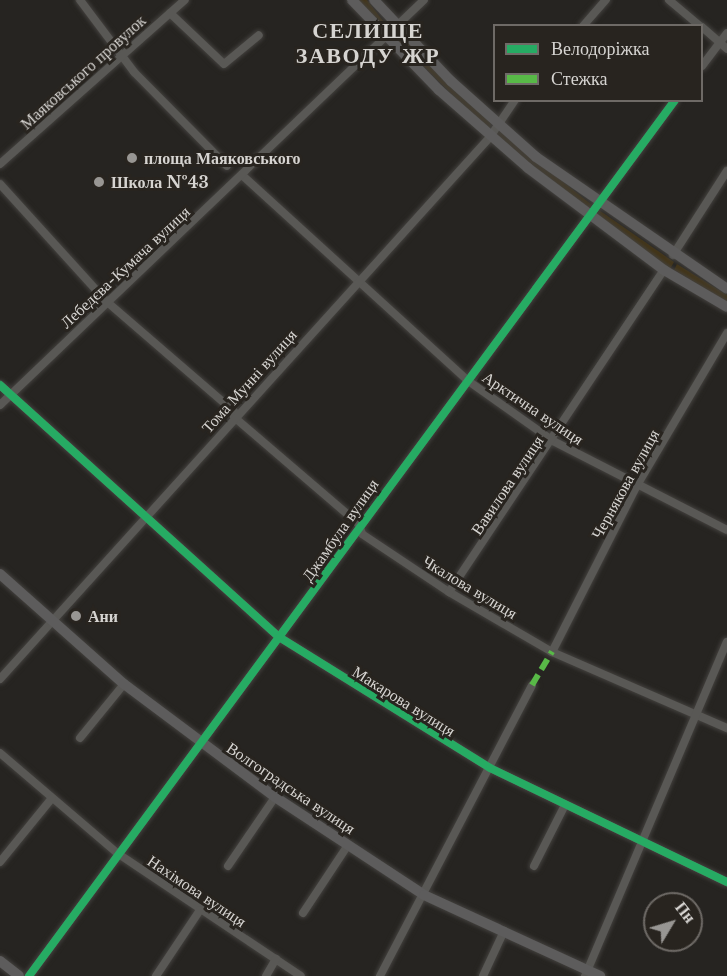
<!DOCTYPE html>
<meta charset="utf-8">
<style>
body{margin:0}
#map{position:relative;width:727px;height:976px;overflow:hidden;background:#262421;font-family:"Libre Baskerville",serif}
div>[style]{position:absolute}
.green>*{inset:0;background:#433415}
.roads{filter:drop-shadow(0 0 2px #43413e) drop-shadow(0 0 2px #43413e)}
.street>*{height:8px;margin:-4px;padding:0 4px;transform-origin:4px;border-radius:4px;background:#595855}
.secondary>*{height:10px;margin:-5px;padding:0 5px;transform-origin:5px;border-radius:5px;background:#5d5c5c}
.quiet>*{height:6px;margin-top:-3px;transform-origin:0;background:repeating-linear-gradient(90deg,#58b947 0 12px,transparent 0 18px)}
.cycleway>*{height:8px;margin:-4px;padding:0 4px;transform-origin:4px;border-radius:4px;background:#26ab63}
.dots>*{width:16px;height:16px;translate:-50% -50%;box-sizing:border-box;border:3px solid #28241f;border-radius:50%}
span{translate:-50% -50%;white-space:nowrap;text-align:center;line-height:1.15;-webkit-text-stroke:6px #28241f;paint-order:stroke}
.street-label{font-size:16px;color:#d6d4d1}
.poi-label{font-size:16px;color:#d6d4d1;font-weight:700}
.left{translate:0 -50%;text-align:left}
.district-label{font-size:22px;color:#d6d4d1;font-weight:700;letter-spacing:1.5px}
.legend{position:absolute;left:493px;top:24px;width:210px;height:78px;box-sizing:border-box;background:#28241f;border:2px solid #6e6a66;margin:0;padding:8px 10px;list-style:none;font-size:18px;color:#d6d4d1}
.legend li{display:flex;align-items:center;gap:12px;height:30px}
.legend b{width:30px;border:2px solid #6e6a66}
.north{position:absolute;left:643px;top:892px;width:60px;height:60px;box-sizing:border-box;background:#28241f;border:2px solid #6e6a66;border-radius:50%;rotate:52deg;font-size:16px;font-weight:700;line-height:24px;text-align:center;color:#d6d4d1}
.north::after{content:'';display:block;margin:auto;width:21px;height:27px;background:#989693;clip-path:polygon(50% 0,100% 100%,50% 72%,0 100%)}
</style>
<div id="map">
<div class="green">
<div style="clip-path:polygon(357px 0,367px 0,387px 26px,385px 28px)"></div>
<div style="clip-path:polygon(400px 33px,491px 124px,489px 131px,392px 35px)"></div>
<div style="clip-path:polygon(497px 129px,592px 205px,588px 211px,494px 135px)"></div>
<div style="clip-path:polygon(596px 208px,674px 262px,670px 269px,592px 213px)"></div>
<div style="clip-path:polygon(677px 264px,727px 295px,727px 302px,674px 270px)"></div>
</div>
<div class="roads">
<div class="street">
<div style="left:80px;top:0;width:90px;rotate:53.1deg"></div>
<div style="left:134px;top:72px;width:132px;rotate:45.3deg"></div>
<div style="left:669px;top:0;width:40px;rotate:40deg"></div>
<div style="left:170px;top:13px;width:74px;rotate:43.4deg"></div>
<div style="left:224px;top:64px;width:45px;rotate:-39.6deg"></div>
<div style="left:583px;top:26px;width:35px;rotate:-49deg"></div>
<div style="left:702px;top:27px;width:33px;rotate:41deg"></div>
<div style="left:702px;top:66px;width:41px;rotate:-52.9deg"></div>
<div style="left:0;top:164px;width:247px;rotate:-41.6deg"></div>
<div style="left:243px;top:176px;width:303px;rotate:42.3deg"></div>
<div style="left:467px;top:380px;width:105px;rotate:35.3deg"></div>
<div style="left:553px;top:441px;width:195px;rotate:27.1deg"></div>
<div style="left:0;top:184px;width:158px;rotate:47.8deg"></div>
<div style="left:106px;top:301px;width:173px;rotate:40.8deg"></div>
<div style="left:673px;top:255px;width:100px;rotate:-57.3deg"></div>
<div style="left:0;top:385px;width:376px;rotate:42.1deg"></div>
<div style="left:279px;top:637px;width:248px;rotate:31.8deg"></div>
<div style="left:490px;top:768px;width:263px;rotate:25.7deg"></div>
<div style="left:0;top:405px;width:586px;rotate:-43.69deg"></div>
<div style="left:234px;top:417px;width:165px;rotate:40.6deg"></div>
<div style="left:359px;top:524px;width:10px;rotate:73deg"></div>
<div style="left:362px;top:534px;width:105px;rotate:33.7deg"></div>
<div style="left:449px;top:592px;width:119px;rotate:30.2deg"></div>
<div style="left:552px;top:652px;width:191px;rotate:23.5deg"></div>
<div style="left:449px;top:592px;width:387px;rotate:-56.3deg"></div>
<div style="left:552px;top:652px;width:185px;rotate:-63deg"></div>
<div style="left:636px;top:487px;width:179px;rotate:-59.4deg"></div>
<div style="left:0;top:679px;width:731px;rotate:-47.88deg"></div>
<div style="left:490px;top:137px;width:45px;rotate:-56deg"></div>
<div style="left:80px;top:738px;width:70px;rotate:-50.8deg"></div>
<div style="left:0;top:753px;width:154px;rotate:40.5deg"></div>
<div style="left:117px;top:853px;width:221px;rotate:33.8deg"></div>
<div style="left:0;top:862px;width:82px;rotate:-50.9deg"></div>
<div style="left:228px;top:866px;width:83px;rotate:-55.7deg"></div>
<div style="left:534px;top:866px;width:68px;rotate:-63.1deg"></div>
<div style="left:303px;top:913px;width:82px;rotate:-56.5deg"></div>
<div style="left:29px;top:976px;width:1088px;rotate:-53.59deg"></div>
<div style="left:156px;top:976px;width:79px;rotate:-56.3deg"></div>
<div style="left:266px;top:976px;width:20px;rotate:-60deg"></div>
<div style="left:380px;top:976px;width:328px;rotate:-62.4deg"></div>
<div style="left:483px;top:976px;width:50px;rotate:-65deg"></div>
<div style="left:585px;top:976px;width:363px;rotate:-67deg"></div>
</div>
<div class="secondary">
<div style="left:352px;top:0;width:125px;rotate:46deg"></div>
<div style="left:439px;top:90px;width:118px;rotate:41.2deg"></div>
<div style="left:528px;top:168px;width:170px;rotate:36.9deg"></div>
<div style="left:664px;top:270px;width:73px;rotate:30.4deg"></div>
<div style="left:374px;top:0;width:112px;rotate:46.5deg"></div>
<div style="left:451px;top:81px;width:114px;rotate:41.8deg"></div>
<div style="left:536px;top:157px;width:232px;rotate:34.6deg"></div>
<div style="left:0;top:574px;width:166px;rotate:41.6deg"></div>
<div style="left:124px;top:684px;width:189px;rotate:36.8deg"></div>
<div style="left:275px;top:797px;width:178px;rotate:33.3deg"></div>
<div style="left:424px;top:895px;width:194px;rotate:24.7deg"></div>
<div style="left:0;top:961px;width:24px;rotate:38deg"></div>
</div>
</div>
<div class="quiet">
<div style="left:532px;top:685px;width:39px;rotate:-59deg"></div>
</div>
<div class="cycleway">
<div style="left:0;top:385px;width:376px;rotate:42.1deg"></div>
<div style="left:279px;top:637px;width:248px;rotate:31.8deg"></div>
<div style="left:490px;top:768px;width:263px;rotate:25.7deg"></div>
<div style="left:29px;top:976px;width:1088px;rotate:-53.59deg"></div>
</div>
<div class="dots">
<div style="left:132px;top:158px;background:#989693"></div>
<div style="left:99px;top:182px;background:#989693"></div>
<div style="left:76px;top:616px;background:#989693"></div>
</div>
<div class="street-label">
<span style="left:83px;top:72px;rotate:-42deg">Маяковського провулок</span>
<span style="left:125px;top:267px;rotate:-43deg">Лебедєва-Кумача вулиця</span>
<span style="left:249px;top:381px;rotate:-48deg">Тома Мунні вулиця</span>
<span style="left:533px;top:408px;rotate:34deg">Арктична вулиця</span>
<span style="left:625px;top:484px;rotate:-61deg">Чернякова вулиця</span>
<span style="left:507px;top:485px;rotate:-56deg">Вавилова вулиця</span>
<span style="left:340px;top:530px;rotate:-55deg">Джамбула вулиця</span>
<span style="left:470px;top:587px;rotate:31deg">Чкалова вулиця</span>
<span style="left:404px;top:701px;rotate:32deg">Макарова вулиця</span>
<span style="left:291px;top:788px;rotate:34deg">Волгоградська вулиця</span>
<span style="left:197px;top:891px;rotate:34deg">Нахімова вулиця</span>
</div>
<div class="poi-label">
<span class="left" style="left:144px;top:158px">площа Маяковського</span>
<span class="left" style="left:111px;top:182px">Школа №43</span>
<span class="left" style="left:88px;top:616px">Ани</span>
</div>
<div class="district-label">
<span style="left:368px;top:43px">СЕЛИЩЕ<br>ЗАВОДУ ЖР</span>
</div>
<ul class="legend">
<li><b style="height:8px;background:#26ab63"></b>Велодоріжка</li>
<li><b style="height:8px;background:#58b947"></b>Стежка</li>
</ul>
<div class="north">Пн</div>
</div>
